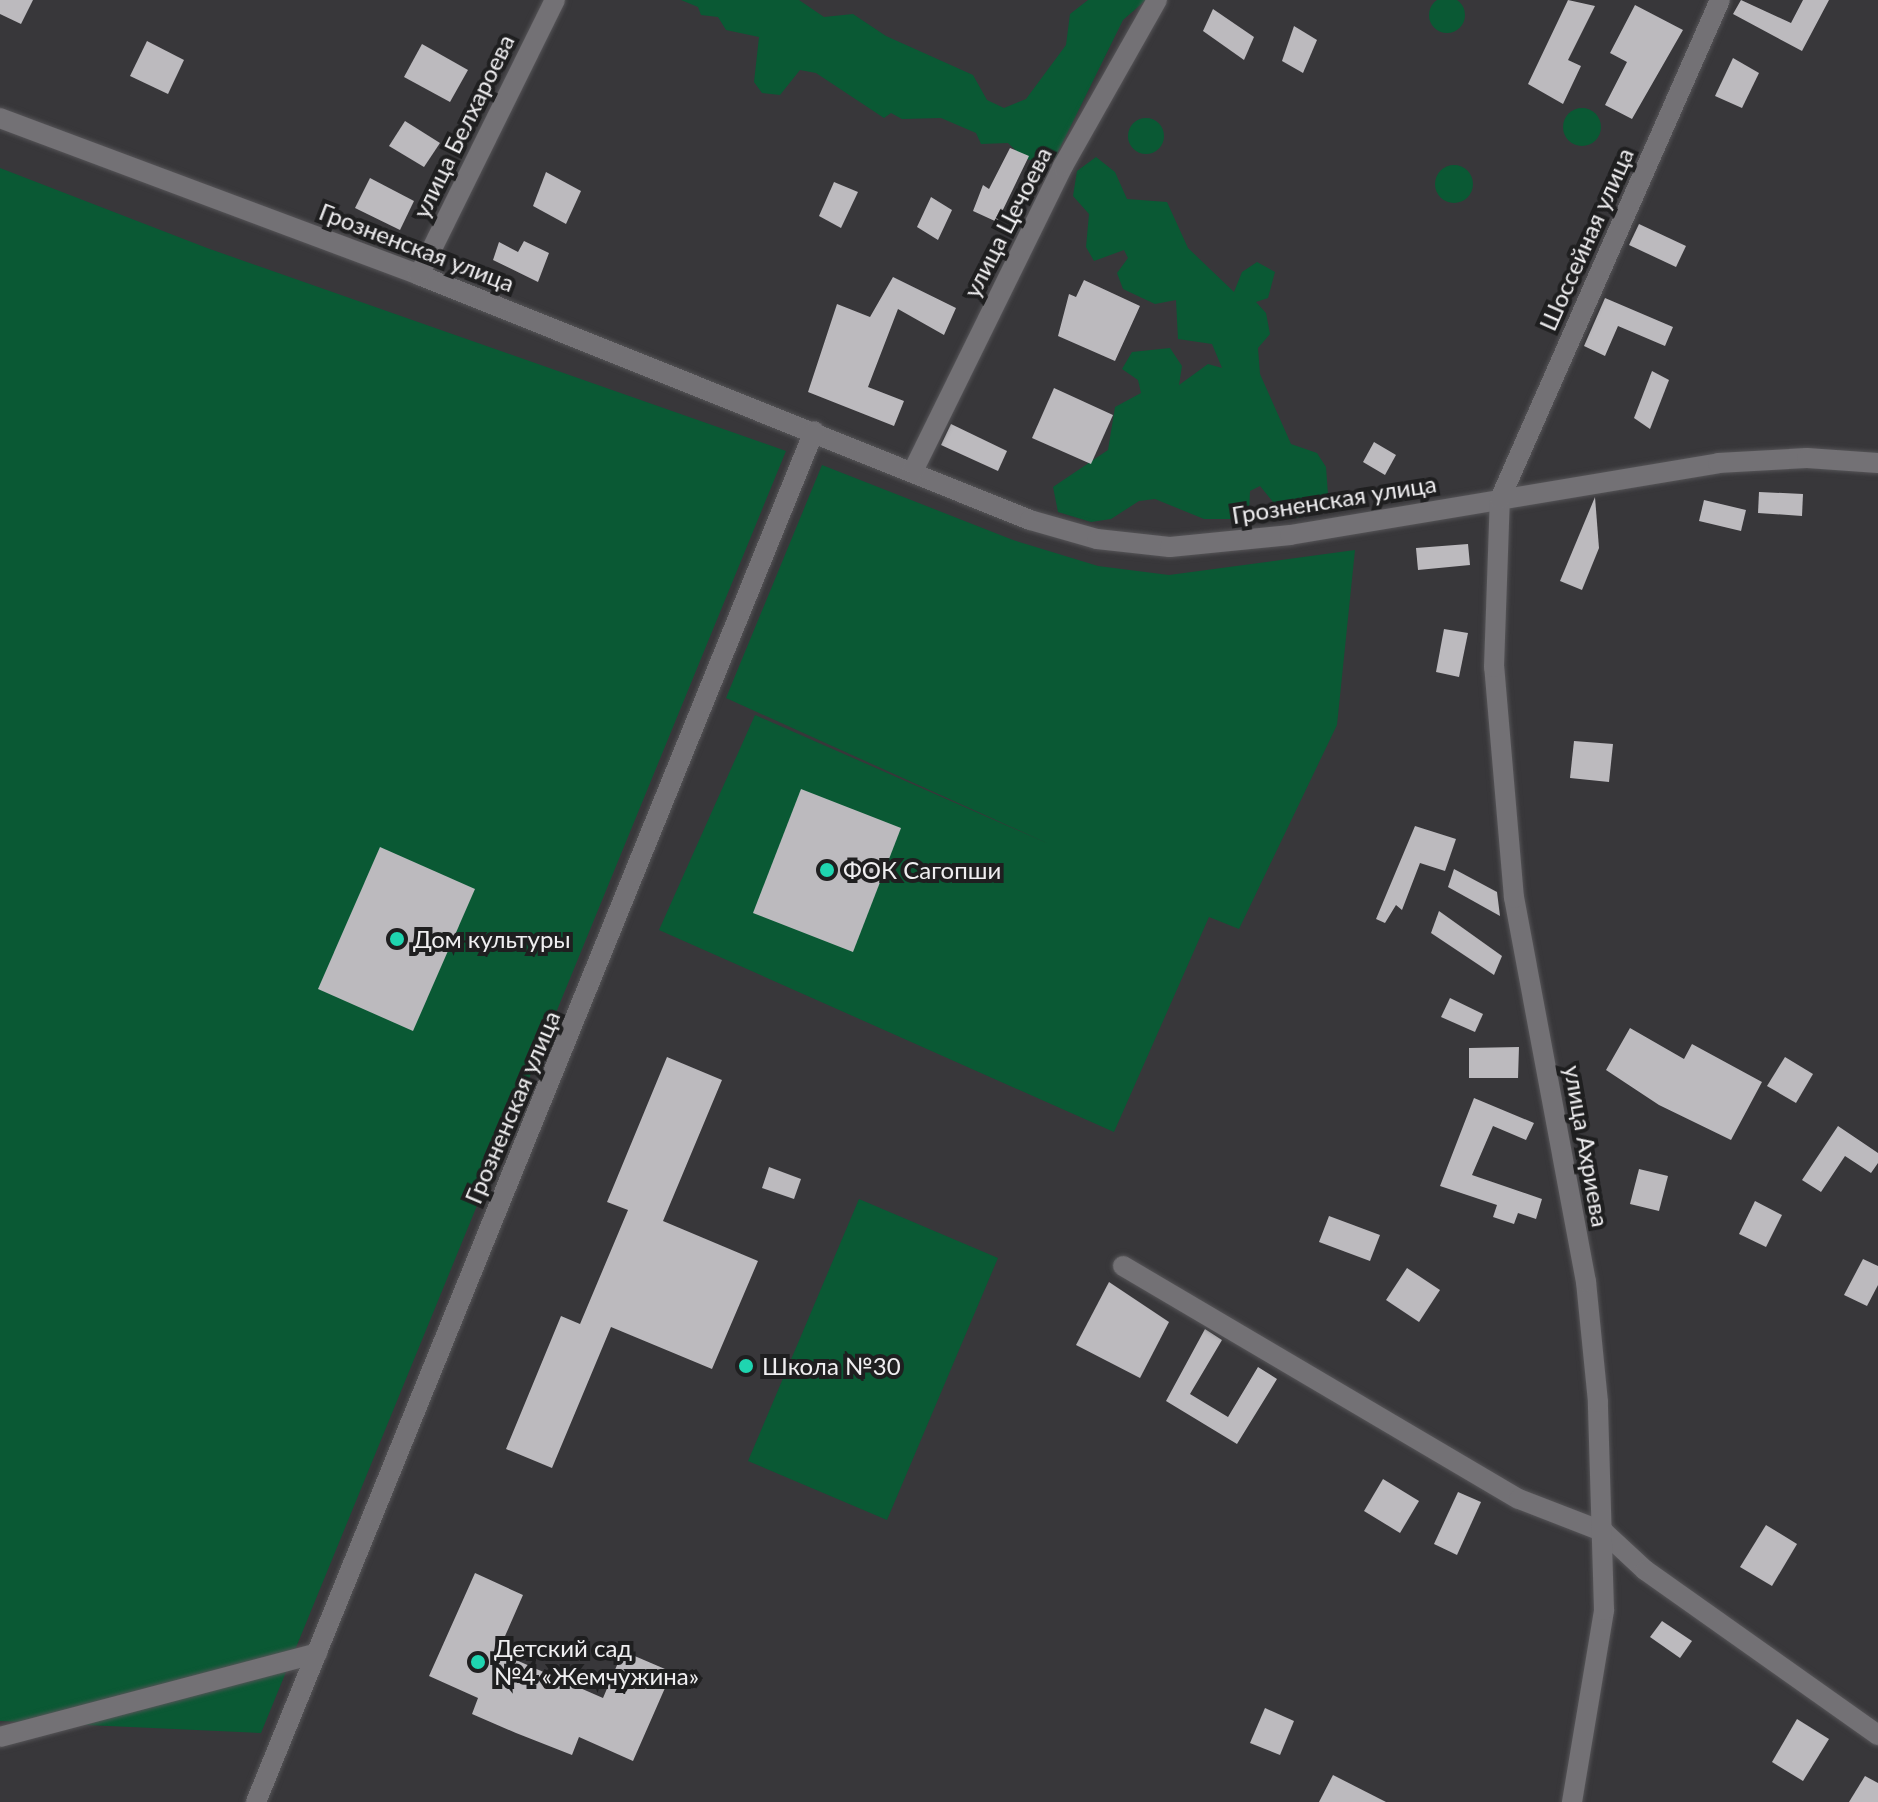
<!DOCTYPE html>
<meta charset="utf-8">
<style>
body{margin:0}
#map{position:relative;width:1878px;height:1802px;overflow:hidden;background:#38373a;font-family:Lato,sans-serif}
div>[style]{position:absolute}
.green>*{inset:0;background:#0a5934}
.round{border-radius:50%}
.building>*{inset:0;background:#bcbabe}
.roads{filter:drop-shadow(0 0 2px #555457) drop-shadow(0 0 2px #555457)}
.minor>*{height:20px;margin:-10px;padding:0 10px;transform-origin:10px;border-radius:10px;background:#737175}
.dots>*{width:22px;height:22px;translate:-50% -50%;box-sizing:border-box;border:4px solid #1f1f20;border-radius:50%}
span{translate:-50% -50%;white-space:nowrap;text-align:center;line-height:1.15;-webkit-text-stroke:8px #1f1f20;paint-order:stroke}
.street-label{font-size:24px;color:#efeef0}
.poi-label{font-size:24px;color:#efeef0}
.left{translate:0 -50%;text-align:left}
</style>
<div id="map">
<div class="green">
<div class="round" style="left:1429px;top:-3px;width:36px;height:36px"></div>
<div style="clip-path:polygon(681px 0,799px 0,824px 17px,853px 14px,886px 36px,973px 75px,987px 100px,1004px 108px,1026px 99px,1066px 45px,1070px 14px,1088px 0,1146px 0,1123px 20px,1055px 158px,1040px 161px,1025px 159px,1008px 143px,981px 144px,976px 133px,941px 118px,902px 119px,891px 113px,884px 118px,816px 73px,800px 70px,780px 95px,762px 93px,754px 82px,759px 37px,726px 30px,718px 17px,701px 15px,698px 7px)"></div>
<div class="round" style="left:1563px;top:108px;width:38px;height:38px"></div>
<div class="round" style="left:1128px;top:118px;width:36px;height:36px"></div>
<div style="clip-path:polygon(1096px 157px,1115px 172px,1127px 199px,1167px 202px,1188px 248px,1234px 292px,1242px 272px,1257px 262px,1275px 272px,1268px 298px,1256px 302px,1266px 313px,1270px 334px,1258px 348px,1260px 374px,1291px 444px,1317px 453px,1326px 467px,1328px 494px,1315px 513px,1296px 518px,1282px 513px,1260px 486px,1250px 491px,1249px 513px,1232px 519px,1204px 519px,1155px 499px,1139px 501px,1111px 519px,1091px 522px,1058px 512px,1053px 487px,1108px 450px,1115px 407px,1141px 393px,1138px 380px,1122px 369px,1132px 352px,1170px 348px,1182px 366px,1179px 385px,1208px 364px,1222px 368px,1212px 344px,1178px 339px,1176px 300px,1155px 304px,1123px 289px,1117px 273px,1128px 258px,1124px 250px,1094px 261px,1086px 247px,1089px 214px,1073px 196px,1077px 171px)"></div>
<div class="round" style="left:1435px;top:165px;width:38px;height:38px"></div>
<div style="clip-path:polygon(0 168px,207px 248px,786px 451px,261px 1733px,0 1721px)"></div>
<div style="clip-path:polygon(822px 465px,1013px 540px,1098px 566px,1169px 575px,1355px 550px,1337px 725px,1239px 929px,1209px 917px,1114px 1132px,659px 930px,755px 715px,1049px 844px,726px 698px)"></div>
<div style="clip-path:polygon(859px 1199px,998px 1258px,887px 1520px,748px 1461px)"></div>
</div>
<div class="building">
<div style="clip-path:polygon(0 0,33px 0,21px 24px,0 14px)"></div>
<div style="clip-path:polygon(1568px 0,1595px 6px,1568px 60px,1581px 66px,1563px 104px,1528px 84px)"></div>
<div style="clip-path:polygon(1741px 0,1791px 23px,1803px 0,1829px 0,1802px 51px,1733px 14px)"></div>
<div style="clip-path:polygon(1635px 5px,1683px 30px,1632px 119px,1605px 105px,1627px 62px,1610px 53px)"></div>
<div style="clip-path:polygon(1213px 9px,1254px 37px,1244px 60px,1203px 31px)"></div>
<div style="clip-path:polygon(1294px 26px,1317px 40px,1303px 73px,1282px 61px)"></div>
<div style="clip-path:polygon(147px 41px,184px 60px,168px 94px,130px 76px)"></div>
<div style="clip-path:polygon(422px 44px,468px 70px,450px 102px,404px 77px)"></div>
<div style="clip-path:polygon(1733px 58px,1759px 73px,1742px 108px,1715px 96px)"></div>
<div style="clip-path:polygon(405px 121px,440px 143px,424px 167px,389px 146px)"></div>
<div style="clip-path:polygon(1010px 148px,1029px 156px,997px 222px,973px 211px,983px 185px,989px 189px)"></div>
<div style="clip-path:polygon(546px 172px,581px 191px,566px 224px,533px 206px)"></div>
<div style="clip-path:polygon(370px 178px,414px 201px,400px 230px,355px 208px)"></div>
<div style="clip-path:polygon(834px 182px,858px 192px,841px 228px,819px 216px)"></div>
<div style="clip-path:polygon(931px 197px,952px 210px,938px 240px,917px 227px)"></div>
<div style="clip-path:polygon(1639px 224px,1686px 246px,1676px 267px,1629px 245px)"></div>
<div style="clip-path:polygon(524px 241px,549px 253px,538px 282px,493px 260px,499px 242px,518px 252px)"></div>
<div style="clip-path:polygon(893px 277px,956px 308px,944px 335px,898px 309px,868px 387px,904px 401px,894px 426px,808px 392px,837px 304px,870px 317px)"></div>
<div style="clip-path:polygon(1084px 280px,1140px 306px,1115px 361px,1058px 336px,1069px 294px,1076px 297px)"></div>
<div style="clip-path:polygon(1605px 298px,1673px 327px,1665px 346px,1618px 326px,1605px 356px,1584px 346px)"></div>
<div style="clip-path:polygon(1652px 371px,1669px 380px,1650px 429px,1634px 418px)"></div>
<div style="clip-path:polygon(1054px 388px,1113px 415px,1091px 464px,1032px 438px)"></div>
<div style="clip-path:polygon(951px 424px,1007px 451px,998px 471px,941px 445px)"></div>
<div style="clip-path:polygon(1374px 442px,1396px 455px,1385px 475px,1363px 462px)"></div>
<div style="clip-path:polygon(1759px 492px,1803px 494px,1802px 516px,1758px 513px)"></div>
<div style="clip-path:polygon(1595px 497px,1599px 548px,1582px 590px,1560px 581px)"></div>
<div style="clip-path:polygon(1704px 500px,1746px 510px,1741px 531px,1699px 521px)"></div>
<div style="clip-path:polygon(1468px 544px,1470px 565px,1418px 570px,1416px 548px)"></div>
<div style="clip-path:polygon(1444px 629px,1468px 633px,1459px 677px,1436px 672px)"></div>
<div style="clip-path:polygon(1574px 741px,1613px 744px,1609px 782px,1570px 778px)"></div>
<div style="clip-path:polygon(801px 789px,901px 828px,853px 952px,753px 913px)"></div>
<div style="clip-path:polygon(1415px 826px,1456px 839px,1445px 871px,1420px 863px,1402px 910px,1396px 905px,1385px 923px,1376px 919px)"></div>
<div style="clip-path:polygon(380px 847px,475px 889px,413px 1031px,318px 989px)"></div>
<div style="clip-path:polygon(1454px 869px,1497px 892px,1500px 916px,1448px 887px)"></div>
<div style="clip-path:polygon(1439px 911px,1502px 956px,1494px 975px,1431px 933px)"></div>
<div style="clip-path:polygon(1450px 998px,1483px 1014px,1475px 1032px,1441px 1017px)"></div>
<div style="clip-path:polygon(1630px 1028px,1684px 1059px,1692px 1044px,1762px 1082px,1731px 1140px,1659px 1105px,1606px 1070px)"></div>
<div style="clip-path:polygon(1519px 1047px,1518px 1078px,1469px 1078px,1469px 1048px)"></div>
<div style="clip-path:polygon(667px 1057px,722px 1080px,663px 1221px,758px 1261px,712px 1369px,611px 1327px,552px 1468px,506px 1449px,561px 1316px,580px 1324px,628px 1210px,607px 1202px)"></div>
<div style="clip-path:polygon(1785px 1057px,1813px 1074px,1796px 1103px,1767px 1086px)"></div>
<div style="clip-path:polygon(1474px 1098px,1534px 1123px,1526px 1140px,1493px 1126px,1472px 1175px,1542px 1199px,1536px 1219px,1518px 1213px,1514px 1224px,1493px 1217px,1497px 1205px,1440px 1186px)"></div>
<div style="clip-path:polygon(1838px 1126px,1878px 1153px,1878px 1163px,1871px 1173px,1845px 1156px,1821px 1192px,1802px 1180px)"></div>
<div style="clip-path:polygon(769px 1167px,801px 1179px,794px 1199px,762px 1188px)"></div>
<div style="clip-path:polygon(1639px 1169px,1668px 1176px,1659px 1211px,1630px 1204px)"></div>
<div style="clip-path:polygon(1755px 1201px,1782px 1215px,1766px 1247px,1739px 1234px)"></div>
<div style="clip-path:polygon(1329px 1216px,1380px 1235px,1370px 1261px,1319px 1242px)"></div>
<div style="clip-path:polygon(1863px 1259px,1878px 1266px,1878px 1285px,1867px 1306px,1844px 1295px)"></div>
<div style="clip-path:polygon(1407px 1268px,1440px 1290px,1419px 1322px,1386px 1300px)"></div>
<div style="clip-path:polygon(1109px 1282px,1169px 1322px,1140px 1378px,1076px 1345px)"></div>
<div style="clip-path:polygon(1205px 1329px,1222px 1340px,1190px 1394px,1228px 1417px,1258px 1367px,1277px 1379px,1237px 1444px,1166px 1401px)"></div>
<div style="clip-path:polygon(1383px 1479px,1419px 1501px,1400px 1533px,1364px 1511px)"></div>
<div style="clip-path:polygon(1458px 1492px,1481px 1502px,1457px 1555px,1434px 1544px)"></div>
<div style="clip-path:polygon(1766px 1525px,1797px 1544px,1772px 1586px,1740px 1567px)"></div>
<div style="clip-path:polygon(475px 1573px,523px 1595px,498px 1652px,603px 1698px,623px 1651px,672px 1672px,633px 1761px,579px 1737px,572px 1755px,516px 1733px,472px 1714px,478px 1698px,429px 1676px)"></div>
<div style="clip-path:polygon(1662px 1621px,1692px 1641px,1680px 1658px,1650px 1637px)"></div>
<div style="clip-path:polygon(1265px 1708px,1294px 1721px,1280px 1755px,1250px 1743px)"></div>
<div style="clip-path:polygon(1797px 1719px,1829px 1739px,1803px 1781px,1772px 1762px)"></div>
<div style="clip-path:polygon(1333px 1775px,1386px 1802px,1319px 1802px)"></div>
<div style="clip-path:polygon(1865px 1776px,1878px 1783px,1878px 1802px,1849px 1802px)"></div>
</div>
<div class="roads">
<div class="minor">
<div style="left:0;top:118px;width:447px;rotate:20.5deg"></div>
<div style="left:419px;top:275px;width:658px;rotate:21.85deg"></div>
<div style="left:1030px;top:520px;width:70px;rotate:15.8deg"></div>
<div style="left:1097px;top:539px;width:73px;rotate:6.3deg"></div>
<div style="left:1170px;top:547px;width:121px;rotate:-5.7deg"></div>
<div style="left:1290px;top:535px;width:434px;rotate:-9.5deg"></div>
<div style="left:1718px;top:463px;width:89px;rotate:-3.2deg"></div>
<div style="left:1807px;top:458px;width:71px;rotate:4deg"></div>
<div style="left:419px;top:275px;width:307px;rotate:-63.7deg"></div>
<div style="left:913px;top:471px;width:340px;rotate:-63.8deg"></div>
<div style="left:1063px;top:166px;width:191px;rotate:-60.5deg"></div>
<div style="left:1123px;top:1266px;width:459px;rotate:30.5deg"></div>
<div style="left:1519px;top:1499px;width:91px;rotate:21.2deg"></div>
<div style="left:1604px;top:1532px;width:56px;rotate:42.8deg"></div>
<div style="left:1645px;top:1570px;width:286px;rotate:35.3deg"></div>
<div style="left:0;top:1737px;width:328px;rotate:-14.8deg"></div>
<div style="left:256px;top:1802px;width:1480px;rotate:-67.85deg"></div>
<div style="left:1572px;top:1802px;width:195px;rotate:-80.5deg"></div>
<div style="left:1604px;top:1610px;width:208px;rotate:-91.7deg"></div>
<div style="left:1598px;top:1402px;width:121px;rotate:-95.7deg"></div>
<div style="left:1586px;top:1282px;width:391px;rotate:-100.6deg"></div>
<div style="left:1514px;top:898px;width:232px;rotate:-94.9deg"></div>
<div style="left:1494px;top:667px;width:168px;rotate:-88deg"></div>
<div style="left:1500px;top:499px;width:545px;rotate:-66.21deg"></div>
</div>
</div>
<div class="dots">
<div style="left:827px;top:870px;background:#1fd5b0"></div>
<div style="left:397px;top:939px;background:#1fd5b0"></div>
<div style="left:746px;top:1366px;background:#1fd5b0"></div>
<div style="left:478px;top:1662px;background:#1fd5b0"></div>
</div>
<div class="street-label">
<span style="left:463px;top:126px;rotate:-64deg">улица Белхароева</span>
<span style="left:1007px;top:222px;rotate:-63deg">улица Цечоева</span>
<span style="left:1586px;top:239px;rotate:-66deg">Шоссейная улица</span>
<span style="left:417px;top:247px;rotate:21deg">Грозненская улица</span>
<span style="left:1334px;top:499px;rotate:-9deg">Грозненская улица</span>
<span style="left:512px;top:1107px;rotate:-67deg">Грозненская улица</span>
<span style="left:1587px;top:1146px;rotate:80deg">улица Ахриева</span>
</div>
<div class="poi-label">
<span class="left" style="left:843px;top:870px">ФОК Сагопши</span>
<span class="left" style="left:413px;top:939px">Дом культуры</span>
<span class="left" style="left:762px;top:1366px">Школа №30</span>
<span class="left" style="left:494px;top:1662px">Детский сад<br>№4 «Жемчужина»</span>
</div>
</div>
